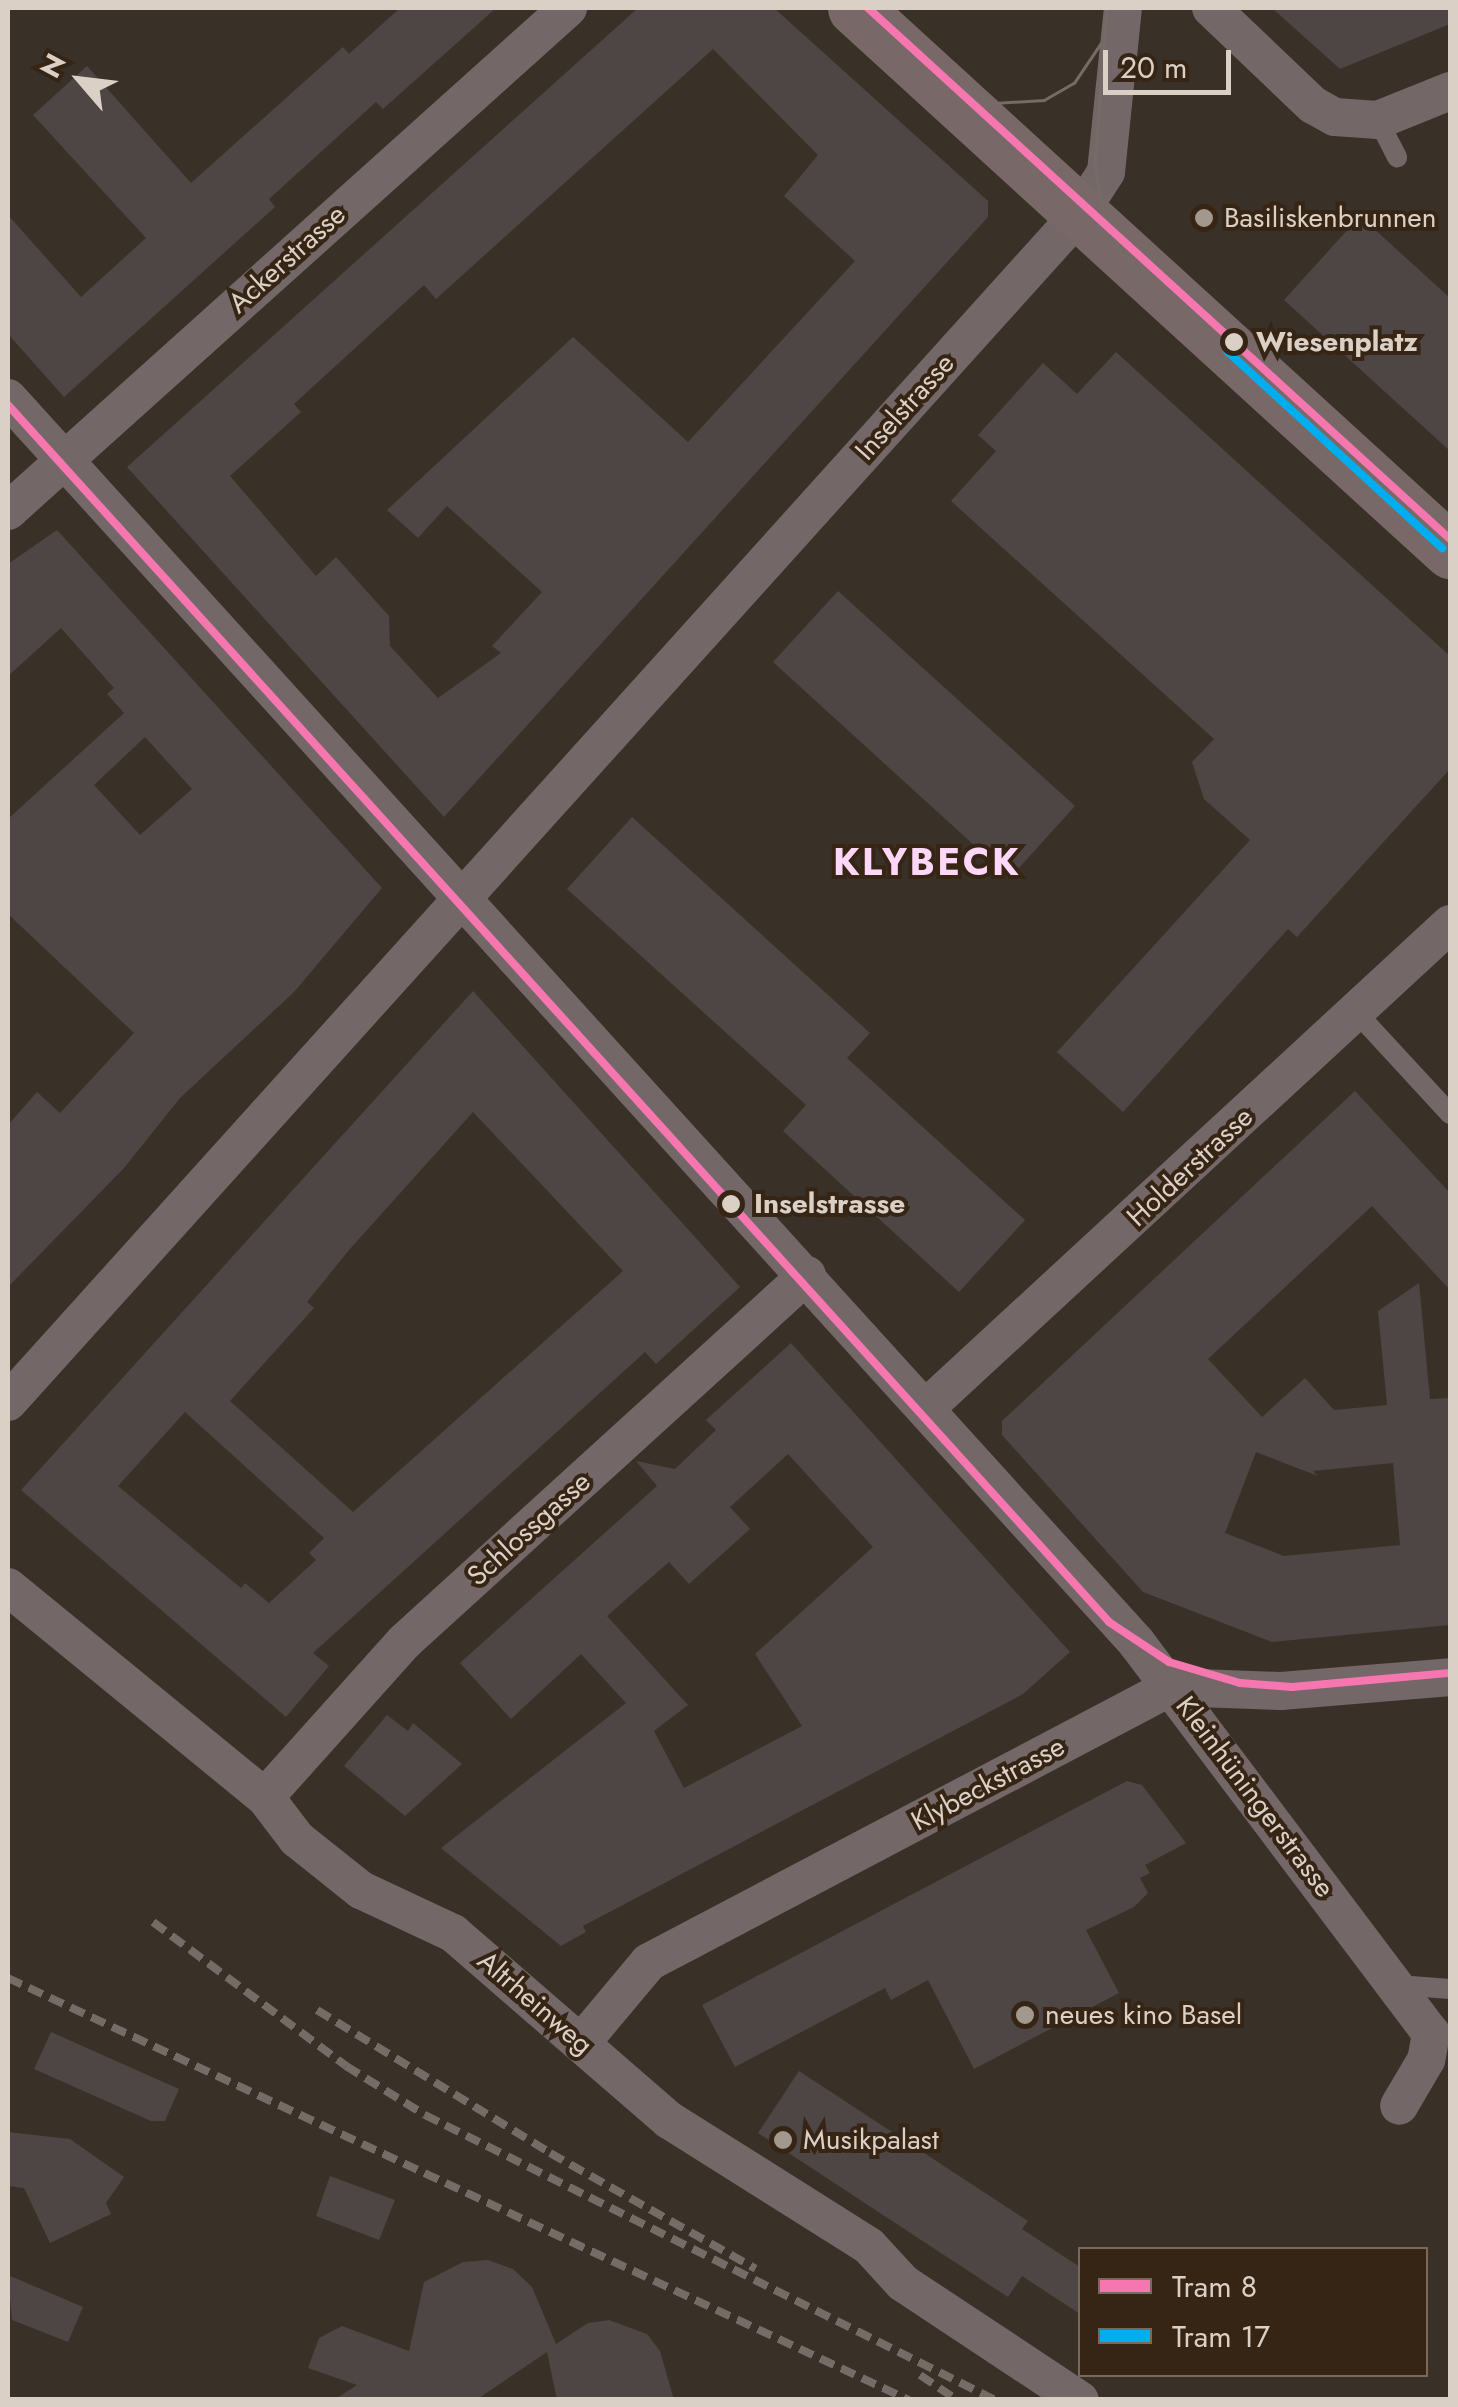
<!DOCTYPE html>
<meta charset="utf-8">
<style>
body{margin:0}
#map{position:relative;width:1458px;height:2407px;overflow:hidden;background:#393027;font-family:Jost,sans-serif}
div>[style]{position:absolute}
.building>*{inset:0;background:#4e4644}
.lane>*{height:20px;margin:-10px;padding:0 10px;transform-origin:10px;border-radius:10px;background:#746767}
.street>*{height:38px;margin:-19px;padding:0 19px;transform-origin:19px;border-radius:19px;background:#746767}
.secondary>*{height:55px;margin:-27.5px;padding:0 27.5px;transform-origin:27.5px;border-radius:27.5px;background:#786968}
.tram>*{height:2.5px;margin:-1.25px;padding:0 1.25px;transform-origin:1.25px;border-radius:1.25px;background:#756c68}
.rail>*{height:8px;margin-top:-4px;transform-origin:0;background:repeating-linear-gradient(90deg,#756c68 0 15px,transparent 0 23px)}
.tram-1>*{height:8px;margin:-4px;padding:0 4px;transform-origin:4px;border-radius:4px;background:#f677b0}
.tram-2>*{height:8px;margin:-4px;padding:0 4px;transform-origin:4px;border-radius:4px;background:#00aeef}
.dots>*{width:28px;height:28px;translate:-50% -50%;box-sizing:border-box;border:5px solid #362515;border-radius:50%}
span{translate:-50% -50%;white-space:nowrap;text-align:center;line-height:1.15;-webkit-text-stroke:8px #362515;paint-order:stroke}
.poi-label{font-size:28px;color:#dbd0c6}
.left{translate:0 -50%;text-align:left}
.street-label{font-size:28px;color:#dbd0c6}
.stop-label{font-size:28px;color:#dbd0c6;font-weight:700}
.district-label{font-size:38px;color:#fdd7f7;font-weight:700;letter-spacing:2.5px}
.frame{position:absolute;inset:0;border:10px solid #dbd0c6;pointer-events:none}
.legend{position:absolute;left:1078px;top:2247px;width:350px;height:130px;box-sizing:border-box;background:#362515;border:2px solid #78695c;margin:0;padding:12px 18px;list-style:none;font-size:30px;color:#dbd0c6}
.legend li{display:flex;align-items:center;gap:20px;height:50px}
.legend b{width:50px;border:2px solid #78695c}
.north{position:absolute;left:30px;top:30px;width:100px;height:100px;-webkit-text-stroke:8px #362515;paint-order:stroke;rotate:298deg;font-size:28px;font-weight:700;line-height:40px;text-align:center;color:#dbd0c6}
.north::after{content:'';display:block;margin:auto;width:35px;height:45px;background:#dbd0c6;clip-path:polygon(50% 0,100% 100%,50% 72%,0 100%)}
.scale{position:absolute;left:1103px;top:50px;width:128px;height:45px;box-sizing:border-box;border:5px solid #dbd0c6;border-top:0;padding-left:12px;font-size:30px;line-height:35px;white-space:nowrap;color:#dbd0c6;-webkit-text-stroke:8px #362515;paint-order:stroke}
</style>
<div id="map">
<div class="building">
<div style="clip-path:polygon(400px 8px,496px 8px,383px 109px,376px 102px,269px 199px,275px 207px,64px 397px,8px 334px,8px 215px,81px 297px,146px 238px,33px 115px,87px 66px,191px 183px,343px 47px,349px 54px)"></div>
<div style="clip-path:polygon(evenodd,638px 8px,774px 8px,988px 201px,988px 217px,444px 817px,127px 467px,638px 8px,713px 49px,818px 155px,784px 196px,855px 261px,688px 442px,573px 337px,387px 510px,418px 538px,447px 506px,542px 592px,492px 646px,501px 653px,438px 698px,390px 646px,389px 616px,336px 557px,316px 576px,230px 476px,301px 412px,294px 404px,424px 285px,436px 299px,713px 49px)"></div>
<div style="clip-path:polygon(1272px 8px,1450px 8px,1450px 24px,1340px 69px)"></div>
<div style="clip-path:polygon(1360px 216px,1450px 298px,1450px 451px,1284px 300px)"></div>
<div style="clip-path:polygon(1116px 352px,1450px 656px,1450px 769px,1297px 937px,1288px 929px,1123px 1112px,1057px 1052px,1250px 840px,1204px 799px,1192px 762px,1214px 739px,951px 501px,996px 451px,978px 435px,1043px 363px,1077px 394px)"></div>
<div style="clip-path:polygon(evenodd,57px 530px,382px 888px,294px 992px,180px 1098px,124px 1168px,8px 1287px,8px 1125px,37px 1092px,60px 1113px,134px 1033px,8px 914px,8px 819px,124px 713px,107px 694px,114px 688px,61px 628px,8px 676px,8px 564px,57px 530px,145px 737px,192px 789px,140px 835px,94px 785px,145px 737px)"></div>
<div style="clip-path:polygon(838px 591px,1075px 806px,1010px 878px,773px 662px)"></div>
<div style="clip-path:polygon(632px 817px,870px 1033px,847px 1058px,1025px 1220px,959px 1292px,783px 1131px,806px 1105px,567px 889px)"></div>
<div style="clip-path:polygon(evenodd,473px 991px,740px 1287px,656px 1364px,645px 1352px,313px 1653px,329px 1666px,286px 1717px,21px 1490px,473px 991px,473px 1112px,623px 1271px,353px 1512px,230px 1401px,314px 1308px,307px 1302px,349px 1250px,473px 1112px,473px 991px,185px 1412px,324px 1538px,309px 1553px,316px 1560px,269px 1603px,245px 1583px,241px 1588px,118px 1486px,185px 1412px)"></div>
<div style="clip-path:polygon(evenodd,1355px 1091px,1450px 1193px,1450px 1290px,1372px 1206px,1208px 1359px,1262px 1417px,1305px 1378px,1334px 1410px,1387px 1405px,1378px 1311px,1419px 1283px,1430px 1399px,1450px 1398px,1450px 1625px,1272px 1642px,1143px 1592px,1002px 1435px,1002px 1421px,1355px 1091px,1256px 1452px,1318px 1476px,1313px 1471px,1393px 1463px,1400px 1545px,1284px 1556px,1225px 1533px,1256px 1452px)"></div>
<div style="clip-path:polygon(evenodd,791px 1343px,1070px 1652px,1023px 1694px,583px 1926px,586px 1932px,561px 1946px,441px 1848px,626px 1703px,581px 1654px,511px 1719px,460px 1663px,657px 1486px,636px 1461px,675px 1469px,716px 1430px,706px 1420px,791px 1343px,788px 1454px,873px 1547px,755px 1654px,802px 1726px,684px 1788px,654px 1731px,688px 1705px,607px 1616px,669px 1562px,689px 1584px,750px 1529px,730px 1507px,788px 1454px)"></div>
<div style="clip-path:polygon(387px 1715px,408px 1731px,413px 1723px,462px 1764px,405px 1816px,344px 1766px)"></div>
<div style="clip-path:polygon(1127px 1781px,1142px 1785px,1186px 1843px,1145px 1865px,1150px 1873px,1140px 1878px,1148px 1893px,1134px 1907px,1086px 1930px,1119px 1993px,974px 2069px,928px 1980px,891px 2000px,885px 1988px,735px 2067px,702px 2005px)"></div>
<div style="clip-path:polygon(51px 2032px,179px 2089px,165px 2121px,151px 2121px,34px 2069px)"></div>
<div style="clip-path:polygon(799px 2071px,1028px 2221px,1022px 2229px,1080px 2267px,1080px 2314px,1022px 2276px,1008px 2297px,758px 2133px)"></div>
<div style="clip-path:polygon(8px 2132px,70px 2139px,124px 2177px,106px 2203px,111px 2214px,50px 2243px,24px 2188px,8px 2186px)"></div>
<div style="clip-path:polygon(330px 2176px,395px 2200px,379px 2240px,316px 2216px)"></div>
<div style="clip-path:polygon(488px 2260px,513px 2269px,532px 2287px,556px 2344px,588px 2323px,609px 2320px,647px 2334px,660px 2351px,674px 2400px,557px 2400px,547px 2352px,476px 2400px,334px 2400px,357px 2385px,308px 2368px,319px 2338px,342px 2326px,409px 2351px,424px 2282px,463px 2262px)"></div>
<div style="clip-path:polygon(8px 2275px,83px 2307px,68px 2342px,12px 2320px)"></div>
</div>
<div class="lane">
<div style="left:1378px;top:120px;width:42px;rotate:62.8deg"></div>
<div style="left:1356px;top:1012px;width:139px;rotate:47.3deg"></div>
<div style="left:1398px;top:1985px;width:52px;rotate:4.4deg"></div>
</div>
<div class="street">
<div style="left:1211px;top:8px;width:141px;rotate:43.6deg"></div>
<div style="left:1313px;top:105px;width:25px;rotate:29deg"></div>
<div style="left:1335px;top:117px;width:43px;rotate:4deg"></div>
<div style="left:1378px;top:120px;width:78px;rotate:-21.9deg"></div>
<div style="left:8px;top:398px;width:1679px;rotate:47.8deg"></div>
<div style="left:1136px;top:1642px;width:490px;rotate:53deg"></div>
<div style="left:1431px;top:2033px;width:27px;rotate:100deg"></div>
<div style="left:1426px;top:2060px;width:53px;rotate:120.4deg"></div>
<div style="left:8px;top:511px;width:753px;rotate:-41.93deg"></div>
<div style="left:8px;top:1402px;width:1599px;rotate:-47.96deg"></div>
<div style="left:1079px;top:214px;width:50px;rotate:-57.3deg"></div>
<div style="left:1106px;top:172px;width:165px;rotate:-84.1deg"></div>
<div style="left:927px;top:1407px;width:712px;rotate:-42.72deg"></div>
<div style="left:8px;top:1587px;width:332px;rotate:39.3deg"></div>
<div style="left:265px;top:1797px;width:53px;rotate:52.7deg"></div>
<div style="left:297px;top:1839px;width:82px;rotate:38.6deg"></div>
<div style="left:361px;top:1890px;width:102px;rotate:25.1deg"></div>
<div style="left:453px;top:1933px;width:286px;rotate:40.9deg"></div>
<div style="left:669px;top:2120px;width:236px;rotate:32.2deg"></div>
<div style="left:869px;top:2246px;width:50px;rotate:47.4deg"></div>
<div style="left:903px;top:2283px;width:212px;rotate:33.5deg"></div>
<div style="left:265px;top:1797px;width:208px;rotate:-48.1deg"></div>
<div style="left:404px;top:1642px;width:545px;rotate:-42.32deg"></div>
<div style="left:582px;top:2042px;width:104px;rotate:-50.1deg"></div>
<div style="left:649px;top:1962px;width:590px;rotate:-27.78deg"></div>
<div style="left:1171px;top:1687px;width:110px;rotate:2.1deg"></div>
<div style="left:1281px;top:1691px;width:170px;rotate:-4.7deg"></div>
</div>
<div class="secondary">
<div style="left:855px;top:8px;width:806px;rotate:42.38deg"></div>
</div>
<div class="tram">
<div style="left:1107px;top:8px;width:158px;rotate:94.3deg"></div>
<div style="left:1095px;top:166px;width:50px;rotate:79.6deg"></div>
<div style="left:1104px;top:215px;width:39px;rotate:66deg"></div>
<div style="left:1120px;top:251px;width:88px;rotate:51.4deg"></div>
<div style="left:1175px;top:320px;width:274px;rotate:42.5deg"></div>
<div style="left:951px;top:82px;width:48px;rotate:26deg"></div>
<div style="left:994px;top:103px;width:50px;rotate:-3.4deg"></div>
<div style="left:1044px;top:100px;width:34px;rotate:-30deg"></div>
<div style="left:1074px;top:83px;width:48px;rotate:-56deg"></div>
</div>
<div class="rail">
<div style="left:153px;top:1922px;width:241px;rotate:36.7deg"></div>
<div style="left:346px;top:2066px;width:93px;rotate:31.8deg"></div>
<div style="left:425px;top:2115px;width:637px;rotate:26.57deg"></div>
<div style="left:8px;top:1978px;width:995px;rotate:25.1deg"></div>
<div style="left:317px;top:2010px;width:273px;rotate:31.5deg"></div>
<div style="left:550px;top:2153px;width:236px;rotate:29.4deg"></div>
<div style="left:920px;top:2375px;width:45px;rotate:34deg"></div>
</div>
<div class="tram-1">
<div style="left:868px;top:8px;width:788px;rotate:42.38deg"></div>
<div style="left:8px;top:405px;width:1641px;rotate:47.86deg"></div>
<div style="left:1109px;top:1622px;width:72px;rotate:33.7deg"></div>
<div style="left:1169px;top:1662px;width:74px;rotate:16.5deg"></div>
<div style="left:1240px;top:1683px;width:52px;rotate:4.4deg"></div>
<div style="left:1292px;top:1687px;width:159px;rotate:-5.1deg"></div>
</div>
<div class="tram-2">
<div style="left:1227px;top:351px;width:292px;rotate:42.5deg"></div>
</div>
<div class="dots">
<div style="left:1204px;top:218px;background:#a2988e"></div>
<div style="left:1234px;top:342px;background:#dbd0c6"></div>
<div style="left:731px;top:1204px;background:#dbd0c6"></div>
<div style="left:1025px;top:2015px;background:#a2988e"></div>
<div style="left:783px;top:2140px;background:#a2988e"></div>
</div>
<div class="poi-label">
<span class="left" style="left:1224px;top:218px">Basiliskenbrunnen</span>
<span class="left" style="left:1045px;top:2015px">neues kino Basel</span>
<span class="left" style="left:803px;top:2140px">Musikpalast</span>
</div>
<div class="street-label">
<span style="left:287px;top:259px;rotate:-42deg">Ackerstrasse</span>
<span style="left:905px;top:407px;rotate:-48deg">Inselstrasse</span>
<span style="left:1190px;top:1167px;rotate:-43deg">Holderstrasse</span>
<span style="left:529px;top:1529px;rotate:-42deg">Schlossgasse</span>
<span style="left:988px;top:1784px;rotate:-28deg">Klybeckstrasse</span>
<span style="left:1255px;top:1797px;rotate:53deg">Kleinhüningerstrasse</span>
<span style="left:535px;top:2003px;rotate:41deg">Altrheinweg</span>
</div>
<div class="stop-label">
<span class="left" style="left:1256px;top:342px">Wiesenplatz</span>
<span class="left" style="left:754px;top:1204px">Inselstrasse</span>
</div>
<div class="district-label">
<span style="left:927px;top:862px">KLYBECK</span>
</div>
<div class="frame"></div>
<ul class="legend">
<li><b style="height:12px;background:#f677b0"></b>Tram 8</li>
<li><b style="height:12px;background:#00aeef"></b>Tram 17</li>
</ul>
<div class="north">N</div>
<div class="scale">20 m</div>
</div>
